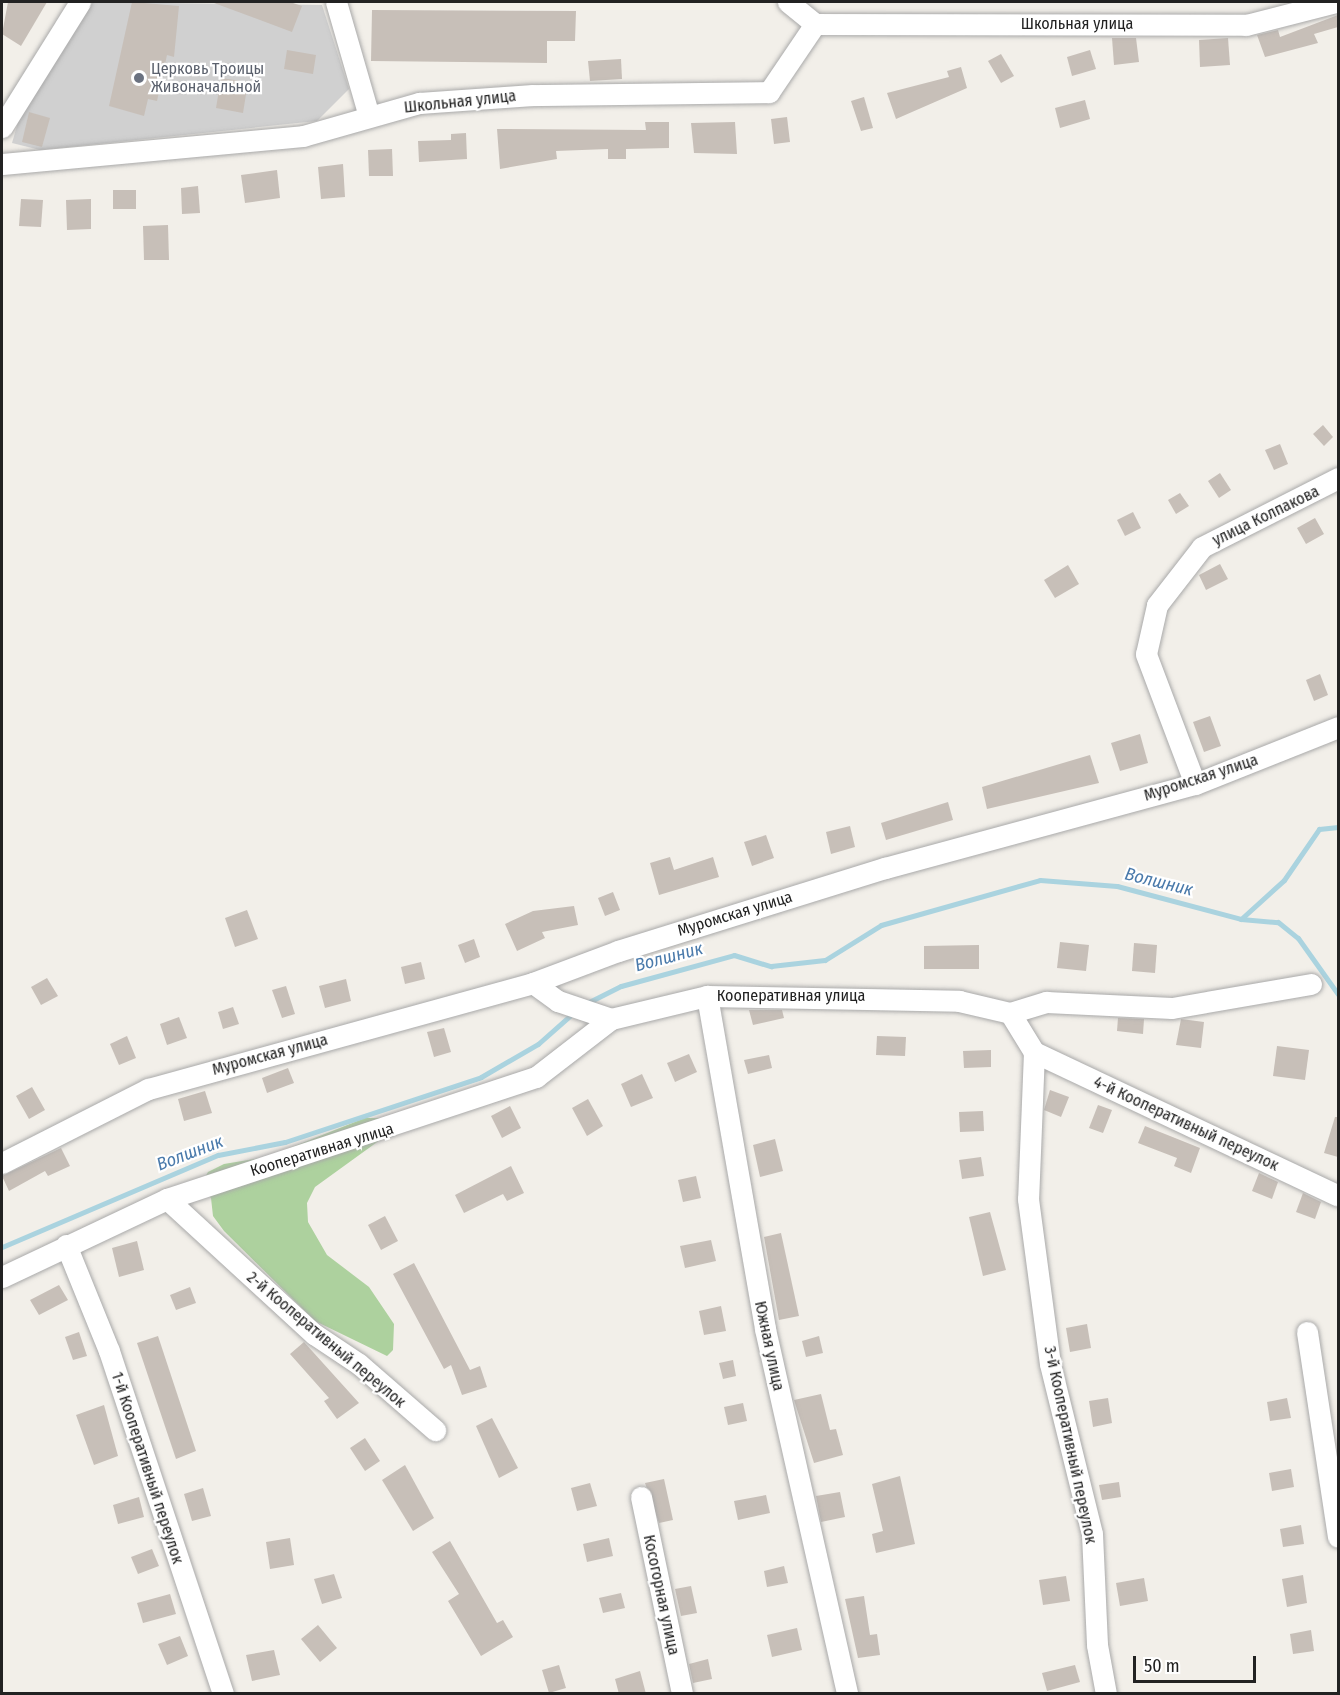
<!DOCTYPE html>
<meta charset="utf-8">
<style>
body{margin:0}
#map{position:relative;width:1340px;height:1695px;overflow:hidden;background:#f2efe9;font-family:"Fira Sans Condensed",sans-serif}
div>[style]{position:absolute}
.religious>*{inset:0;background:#d0d0d0}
.forest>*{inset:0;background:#add19e}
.stream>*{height:5px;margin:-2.5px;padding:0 2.5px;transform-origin:2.5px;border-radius:2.5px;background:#aad3df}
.building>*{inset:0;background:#c7bfb8}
.roads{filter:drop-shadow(0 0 2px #a9a9a9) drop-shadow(0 0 2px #a9a9a9)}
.minor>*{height:21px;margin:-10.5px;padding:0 10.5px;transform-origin:10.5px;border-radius:10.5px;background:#fff}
.dots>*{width:16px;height:16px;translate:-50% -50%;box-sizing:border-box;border:3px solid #fff;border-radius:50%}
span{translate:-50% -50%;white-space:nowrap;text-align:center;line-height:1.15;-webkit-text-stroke:4.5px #fff;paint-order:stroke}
.street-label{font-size:16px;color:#222}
.worship-label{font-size:16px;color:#5b616d}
.left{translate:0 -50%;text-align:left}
.water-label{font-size:18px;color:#4a7aab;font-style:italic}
.frame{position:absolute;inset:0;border:3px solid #222;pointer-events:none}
.scale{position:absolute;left:1133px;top:1656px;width:123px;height:27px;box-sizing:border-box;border:3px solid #222;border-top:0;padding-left:8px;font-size:18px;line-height:21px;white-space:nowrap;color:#222;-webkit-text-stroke:4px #fff;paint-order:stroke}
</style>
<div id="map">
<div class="religious">
<div style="clip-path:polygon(93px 2px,322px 5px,349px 89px,317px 121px,40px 150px,12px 143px,21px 112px)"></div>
</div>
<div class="forest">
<div style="clip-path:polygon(365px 1118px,382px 1118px,391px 1132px,315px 1187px,307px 1203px,308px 1222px,327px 1255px,369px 1287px,394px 1324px,393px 1350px,387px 1356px,315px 1321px,224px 1231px,213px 1216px,211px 1198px,199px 1187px,208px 1172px,224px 1164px,267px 1157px)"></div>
</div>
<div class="stream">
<div style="left:1241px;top:919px;width:37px;rotate:5deg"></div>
<div style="left:1278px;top:922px;width:26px;rotate:39deg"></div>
<div style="left:1298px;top:938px;width:69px;rotate:54.5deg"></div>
<div style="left:585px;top:1004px;width:40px;rotate:-26.6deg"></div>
<div style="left:621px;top:986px;width:117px;rotate:-15.3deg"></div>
<div style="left:734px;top:955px;width:39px;rotate:17deg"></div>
<div style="left:771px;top:966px;width:54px;rotate:-6.3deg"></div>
<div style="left:825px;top:960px;width:66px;rotate:-32deg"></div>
<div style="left:881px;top:925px;width:165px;rotate:-15.8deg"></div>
<div style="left:1040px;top:880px;width:77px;rotate:4.5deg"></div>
<div style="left:1117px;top:886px;width:128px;rotate:14.9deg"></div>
<div style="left:1241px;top:919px;width:58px;rotate:-42.2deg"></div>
<div style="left:1284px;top:880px;width:62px;rotate:-55.5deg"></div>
<div style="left:1319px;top:829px;width:19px;rotate:-6deg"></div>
<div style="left:2px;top:1247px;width:235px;rotate:-23.1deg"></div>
<div style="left:218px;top:1155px;width:68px;rotate:-11deg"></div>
<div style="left:285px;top:1142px;width:206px;rotate:-18.3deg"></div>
<div style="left:481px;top:1077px;width:66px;rotate:-30.1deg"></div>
<div style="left:538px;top:1044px;width:47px;rotate:-41.5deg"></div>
</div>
<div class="building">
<div style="clip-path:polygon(8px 2px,47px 2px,21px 46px,2px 34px)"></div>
<div style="clip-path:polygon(132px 2px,179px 6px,174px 57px,167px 55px,157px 101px,148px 99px,144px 116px,109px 106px)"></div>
<div style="clip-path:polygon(290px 2px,302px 6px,292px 32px,214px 3px)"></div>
<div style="clip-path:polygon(372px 10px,576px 11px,575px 41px,547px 41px,547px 63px,371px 61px)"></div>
<div style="clip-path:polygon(1338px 15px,1338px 27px,1314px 34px,1318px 43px,1265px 57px,1257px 35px,1278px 30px,1280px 37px)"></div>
<div style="clip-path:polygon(1112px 38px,1136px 38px,1139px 62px,1114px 65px)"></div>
<div style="clip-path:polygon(1228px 38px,1230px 65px,1200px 67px,1199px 40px)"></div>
<div style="clip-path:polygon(287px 50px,316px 55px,313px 74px,284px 69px)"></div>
<div style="clip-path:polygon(1090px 50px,1096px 69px,1072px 76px,1067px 57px)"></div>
<div style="clip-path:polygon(1001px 54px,1014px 76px,1001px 83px,988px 61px)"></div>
<div style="clip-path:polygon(621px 59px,622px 79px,590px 81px,588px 61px)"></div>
<div style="clip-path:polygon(961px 67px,967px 88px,896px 119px,887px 93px,949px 77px,947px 71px)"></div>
<div style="clip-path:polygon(221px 78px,248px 82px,243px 113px,216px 108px)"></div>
<div style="clip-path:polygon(864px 97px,873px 128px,861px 131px,851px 101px)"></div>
<div style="clip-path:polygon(1085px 100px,1090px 119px,1060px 128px,1055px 108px)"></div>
<div style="clip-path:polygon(29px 112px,50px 118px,42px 147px,22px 142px)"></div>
<div style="clip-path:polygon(787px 117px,790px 142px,774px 144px,771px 119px)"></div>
<div style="clip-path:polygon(645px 122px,669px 122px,669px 148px,626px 149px,626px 159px,608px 159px,608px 149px,556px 151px,557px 159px,500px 169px,497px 129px,646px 130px)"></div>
<div style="clip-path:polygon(735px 122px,737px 154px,694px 153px,691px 123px)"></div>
<div style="clip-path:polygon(466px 133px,467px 159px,419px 162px,418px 141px,451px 140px,451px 134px)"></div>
<div style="clip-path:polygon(392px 149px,393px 176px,369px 176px,368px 150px)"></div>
<div style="clip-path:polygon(343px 164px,345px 197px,321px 199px,318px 167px)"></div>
<div style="clip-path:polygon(277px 170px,280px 198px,245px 203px,241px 175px)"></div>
<div style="clip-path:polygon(198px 186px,200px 213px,182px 214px,181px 188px)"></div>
<div style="clip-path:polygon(113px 190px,136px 190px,136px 209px,113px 209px)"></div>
<div style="clip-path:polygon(21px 199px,43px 200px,41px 227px,19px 226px)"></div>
<div style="clip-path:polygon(91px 199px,91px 229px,67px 230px,66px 200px)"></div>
<div style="clip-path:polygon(168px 225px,169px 260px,144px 260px,143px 226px)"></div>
<div style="clip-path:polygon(1323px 425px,1333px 437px,1324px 446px,1313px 434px)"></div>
<div style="clip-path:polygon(1280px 444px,1288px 464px,1274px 470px,1265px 450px)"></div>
<div style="clip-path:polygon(1220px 473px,1231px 490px,1219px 498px,1208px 481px)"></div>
<div style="clip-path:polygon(1180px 493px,1189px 506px,1176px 514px,1168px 500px)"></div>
<div style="clip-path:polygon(1133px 512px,1141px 528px,1125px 536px,1117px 520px)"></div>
<div style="clip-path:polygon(1315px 518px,1324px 534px,1306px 544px,1297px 528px)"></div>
<div style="clip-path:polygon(1220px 564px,1228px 579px,1206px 590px,1199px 575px)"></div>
<div style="clip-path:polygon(1068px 565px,1079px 584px,1055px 598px,1044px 580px)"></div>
<div style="clip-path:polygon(1320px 674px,1328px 695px,1314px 701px,1306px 680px)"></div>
<div style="clip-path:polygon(1210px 716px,1221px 746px,1204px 752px,1193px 722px)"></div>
<div style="clip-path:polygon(1140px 734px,1148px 763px,1120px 771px,1111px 743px)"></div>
<div style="clip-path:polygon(1090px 755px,1099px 783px,987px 809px,982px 787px)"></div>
<div style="clip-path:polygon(948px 802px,953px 820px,886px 840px,881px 823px)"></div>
<div style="clip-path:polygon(850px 826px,855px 847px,831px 854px,826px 832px)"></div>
<div style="clip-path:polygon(766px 835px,774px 858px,752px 866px,744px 842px)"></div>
<div style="clip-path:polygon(670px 857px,674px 870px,713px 857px,719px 877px,659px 895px,650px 863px)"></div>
<div style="clip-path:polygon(613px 892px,620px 910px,605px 916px,598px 898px)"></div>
<div style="clip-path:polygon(574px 906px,578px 925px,542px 932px,545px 938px,517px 951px,505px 924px,533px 911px)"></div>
<div style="clip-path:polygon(247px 910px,258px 939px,235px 947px,225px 918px)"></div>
<div style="clip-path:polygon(474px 939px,480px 957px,465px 963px,458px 945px)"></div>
<div style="clip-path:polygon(1060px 942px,1089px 945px,1086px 971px,1057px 968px)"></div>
<div style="clip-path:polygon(1134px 943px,1157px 945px,1155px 973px,1132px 971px)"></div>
<div style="clip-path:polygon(979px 945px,979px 969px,924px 969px,924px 946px)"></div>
<div style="clip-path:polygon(421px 962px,425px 979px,405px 984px,401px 967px)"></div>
<div style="clip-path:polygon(47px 978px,58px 996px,41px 1005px,31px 987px)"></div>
<div style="clip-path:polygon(346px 979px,351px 1001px,325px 1008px,319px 986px)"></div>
<div style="clip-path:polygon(286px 986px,295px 1014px,282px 1018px,272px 990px)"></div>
<div style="clip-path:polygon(233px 1007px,239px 1024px,223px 1029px,218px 1012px)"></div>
<div style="clip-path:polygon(749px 1010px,782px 1010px,784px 1018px,753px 1025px)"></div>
<div style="clip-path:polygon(179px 1017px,187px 1038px,167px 1045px,160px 1024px)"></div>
<div style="clip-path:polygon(1118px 1018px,1144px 1019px,1143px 1034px,1117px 1031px)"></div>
<div style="clip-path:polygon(1181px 1019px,1204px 1022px,1201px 1048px,1176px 1045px)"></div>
<div style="clip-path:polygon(444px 1028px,451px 1052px,434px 1057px,427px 1032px)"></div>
<div style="clip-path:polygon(127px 1036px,136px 1058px,119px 1065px,110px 1044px)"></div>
<div style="clip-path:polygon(877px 1036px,906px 1037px,905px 1056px,876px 1055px)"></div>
<div style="clip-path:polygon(1277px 1046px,1309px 1050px,1305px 1080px,1273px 1076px)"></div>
<div style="clip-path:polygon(991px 1050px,991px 1067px,964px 1068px,963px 1051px)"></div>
<div style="clip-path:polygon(689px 1054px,697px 1072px,675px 1082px,667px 1063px)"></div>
<div style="clip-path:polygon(769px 1055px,772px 1068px,748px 1074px,744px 1060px)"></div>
<div style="clip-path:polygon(288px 1068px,294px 1083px,267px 1093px,262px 1078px)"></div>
<div style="clip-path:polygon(642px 1074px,653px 1098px,631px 1107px,621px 1084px)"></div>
<div style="clip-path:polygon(32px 1087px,45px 1110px,29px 1119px,16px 1096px)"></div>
<div style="clip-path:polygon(1050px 1090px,1069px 1097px,1061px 1117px,1044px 1110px)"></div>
<div style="clip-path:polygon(205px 1091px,212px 1113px,184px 1121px,178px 1099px)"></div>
<div style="clip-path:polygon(588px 1099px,603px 1126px,587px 1136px,572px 1108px)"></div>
<div style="clip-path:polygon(1098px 1105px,1112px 1110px,1103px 1133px,1089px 1128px)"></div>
<div style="clip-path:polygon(510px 1106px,521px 1128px,502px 1138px,491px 1116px)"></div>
<div style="clip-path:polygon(983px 1111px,984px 1131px,960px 1132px,959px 1112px)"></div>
<div style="clip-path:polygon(1335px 1117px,1338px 1117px,1338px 1157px,1324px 1153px)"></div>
<div style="clip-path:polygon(1145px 1126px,1200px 1148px,1191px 1173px,1174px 1166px,1177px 1158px,1138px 1143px)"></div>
<div style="clip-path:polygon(775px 1139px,783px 1171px,760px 1177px,753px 1145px)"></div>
<div style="clip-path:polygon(61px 1148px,70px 1166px,48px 1176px,45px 1171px,9px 1191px,2px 1176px)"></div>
<div style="clip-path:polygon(981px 1157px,984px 1176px,962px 1179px,959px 1160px)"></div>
<div style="clip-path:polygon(511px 1166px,524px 1193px,507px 1201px,503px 1194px,464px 1213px,455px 1195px)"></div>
<div style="clip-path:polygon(1259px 1173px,1278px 1182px,1272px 1199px,1252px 1191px)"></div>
<div style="clip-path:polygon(696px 1176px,701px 1198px,683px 1202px,678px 1180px)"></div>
<div style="clip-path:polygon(1303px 1193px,1321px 1202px,1315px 1219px,1296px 1212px)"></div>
<div style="clip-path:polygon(990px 1212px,1006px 1270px,983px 1276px,969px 1217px)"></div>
<div style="clip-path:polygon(385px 1216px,398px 1241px,381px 1250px,368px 1225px)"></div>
<div style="clip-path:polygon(781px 1233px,799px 1316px,779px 1320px,764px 1237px)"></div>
<div style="clip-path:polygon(711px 1240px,716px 1261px,685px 1268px,680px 1246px)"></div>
<div style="clip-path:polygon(137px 1241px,144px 1270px,119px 1277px,112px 1248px)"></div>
<div style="clip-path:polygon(414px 1263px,470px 1370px,480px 1366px,487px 1387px,462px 1395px,451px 1365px,444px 1369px,393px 1274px)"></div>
<div style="clip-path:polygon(59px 1285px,68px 1300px,39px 1315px,30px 1300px)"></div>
<div style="clip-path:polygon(190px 1287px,196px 1303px,176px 1310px,170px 1295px)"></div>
<div style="clip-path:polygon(721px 1306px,726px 1331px,704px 1335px,699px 1311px)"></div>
<div style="clip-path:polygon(1087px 1324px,1091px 1348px,1070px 1352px,1066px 1328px)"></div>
<div style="clip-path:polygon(79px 1332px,87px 1356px,73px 1360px,65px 1337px)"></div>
<div style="clip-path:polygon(158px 1336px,196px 1451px,176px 1459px,137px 1343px)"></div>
<div style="clip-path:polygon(819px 1336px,823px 1353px,806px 1357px,802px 1341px)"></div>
<div style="clip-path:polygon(304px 1342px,359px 1403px,337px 1419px,324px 1401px,329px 1398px,290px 1354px)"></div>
<div style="clip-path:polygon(733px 1360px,736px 1376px,723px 1379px,719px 1363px)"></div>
<div style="clip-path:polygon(821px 1394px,830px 1430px,836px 1429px,843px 1455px,814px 1463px,794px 1400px)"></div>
<div style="clip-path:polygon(1108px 1398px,1112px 1423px,1093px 1427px,1089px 1401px)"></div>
<div style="clip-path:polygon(1287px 1398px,1291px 1418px,1270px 1421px,1267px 1402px)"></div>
<div style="clip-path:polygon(743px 1403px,747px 1421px,728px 1425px,724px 1407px)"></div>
<div style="clip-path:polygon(104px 1405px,118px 1456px,94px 1465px,76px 1415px)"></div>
<div style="clip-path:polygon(492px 1418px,518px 1468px,499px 1478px,476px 1426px)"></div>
<div style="clip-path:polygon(365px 1438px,380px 1461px,365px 1471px,350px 1448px)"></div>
<div style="clip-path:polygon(405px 1465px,434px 1518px,413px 1531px,382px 1480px)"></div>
<div style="clip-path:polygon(1291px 1469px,1294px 1487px,1272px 1491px,1269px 1473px)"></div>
<div style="clip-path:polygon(900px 1476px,915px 1544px,876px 1553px,872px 1534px,883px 1531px,872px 1484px)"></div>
<div style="clip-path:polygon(664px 1479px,673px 1520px,659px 1523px,645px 1483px)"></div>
<div style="clip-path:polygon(1119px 1482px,1121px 1497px,1102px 1500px,1099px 1485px)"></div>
<div style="clip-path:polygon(590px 1483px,597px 1506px,577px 1511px,571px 1488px)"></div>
<div style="clip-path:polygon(203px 1488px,211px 1516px,192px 1521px,184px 1494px)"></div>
<div style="clip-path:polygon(840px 1492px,845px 1517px,821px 1522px,816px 1496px)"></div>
<div style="clip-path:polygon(766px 1495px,770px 1513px,738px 1520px,734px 1501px)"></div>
<div style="clip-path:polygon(139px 1497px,144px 1517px,118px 1524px,113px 1505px)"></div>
<div style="clip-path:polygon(1301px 1525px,1304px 1544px,1283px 1547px,1280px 1529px)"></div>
<div style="clip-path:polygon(290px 1538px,294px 1565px,270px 1569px,266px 1542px)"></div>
<div style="clip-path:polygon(609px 1538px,613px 1556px,587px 1562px,583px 1544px)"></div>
<div style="clip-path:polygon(450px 1541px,497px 1623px,503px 1620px,513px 1637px,481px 1656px,448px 1601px,459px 1594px,432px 1552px)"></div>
<div style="clip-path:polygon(152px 1549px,159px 1566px,138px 1574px,131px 1557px)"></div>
<div style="clip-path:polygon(784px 1566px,788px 1583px,767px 1587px,764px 1571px)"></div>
<div style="clip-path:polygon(334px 1574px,342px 1598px,322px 1604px,314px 1579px)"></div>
<div style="clip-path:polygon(1303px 1575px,1307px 1603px,1287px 1607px,1282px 1579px)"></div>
<div style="clip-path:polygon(1066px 1576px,1070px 1601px,1043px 1605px,1039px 1580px)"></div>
<div style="clip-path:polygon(1144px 1578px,1148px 1601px,1120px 1606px,1116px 1583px)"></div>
<div style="clip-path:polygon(691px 1586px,697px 1613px,681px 1616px,675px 1589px)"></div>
<div style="clip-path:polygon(621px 1593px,625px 1608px,603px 1613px,599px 1598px)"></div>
<div style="clip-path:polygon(170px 1594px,176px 1614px,143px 1623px,137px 1603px)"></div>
<div style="clip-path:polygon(864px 1596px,870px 1635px,877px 1634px,880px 1655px,858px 1658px,845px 1599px)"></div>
<div style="clip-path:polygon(318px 1625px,337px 1648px,320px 1662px,301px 1639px)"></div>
<div style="clip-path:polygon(797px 1628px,802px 1650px,772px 1657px,767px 1635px)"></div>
<div style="clip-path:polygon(1311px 1630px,1314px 1651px,1293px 1654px,1290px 1634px)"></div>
<div style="clip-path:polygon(180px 1636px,188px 1656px,167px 1665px,158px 1644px)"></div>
<div style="clip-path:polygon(274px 1650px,280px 1675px,252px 1681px,246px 1655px)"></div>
<div style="clip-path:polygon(708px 1659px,712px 1679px,693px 1683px,689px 1664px)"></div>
<div style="clip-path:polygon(559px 1665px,566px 1688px,549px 1693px,542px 1670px)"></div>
<div style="clip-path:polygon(1075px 1665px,1080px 1682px,1047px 1691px,1042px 1673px)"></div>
<div style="clip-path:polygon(640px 1671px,646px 1694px,619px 1694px,615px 1679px)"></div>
</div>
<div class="roads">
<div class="minor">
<div style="left:336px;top:2px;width:119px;rotate:73.9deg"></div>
<div style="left:788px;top:2px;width:35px;rotate:39deg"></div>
<div style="left:815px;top:24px;width:431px;rotate:0.1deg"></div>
<div style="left:1246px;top:25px;width:93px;rotate:-14.3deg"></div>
<div style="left:2px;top:127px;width:147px;rotate:-58deg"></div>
<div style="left:2px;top:164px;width:302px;rotate:-5.3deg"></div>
<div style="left:303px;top:136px;width:121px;rotate:-15.9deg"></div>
<div style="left:419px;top:103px;width:114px;rotate:-4deg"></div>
<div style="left:533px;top:95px;width:236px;rotate:-0.7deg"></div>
<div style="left:769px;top:92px;width:82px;rotate:-55.9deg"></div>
<div style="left:1195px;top:784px;width:139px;rotate:-110.7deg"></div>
<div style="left:1146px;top:654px;width:50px;rotate:-77.3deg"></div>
<div style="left:1157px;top:605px;width:73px;rotate:-52.2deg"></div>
<div style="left:1202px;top:547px;width:153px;rotate:-26.9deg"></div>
<div style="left:533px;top:983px;width:31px;rotate:36deg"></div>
<div style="left:558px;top:1001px;width:56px;rotate:18.8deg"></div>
<div style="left:707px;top:996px;width:338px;rotate:80.1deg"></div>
<div style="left:765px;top:1329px;width:374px;rotate:77.3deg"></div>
<div style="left:1010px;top:1013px;width:46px;rotate:58.4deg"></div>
<div style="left:1034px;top:1052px;width:147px;rotate:92.3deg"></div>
<div style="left:1028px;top:1199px;width:166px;rotate:82.4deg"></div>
<div style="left:1050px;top:1364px;width:175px;rotate:76.1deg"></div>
<div style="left:1092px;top:1534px;width:111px;rotate:87.4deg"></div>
<div style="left:1097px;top:1645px;width:50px;rotate:79.6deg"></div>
<div style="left:1034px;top:1052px;width:336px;rotate:25.3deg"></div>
<div style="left:2px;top:1163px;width:164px;rotate:-26.9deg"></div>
<div style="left:148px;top:1089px;width:399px;rotate:-15.4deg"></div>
<div style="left:533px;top:983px;width:91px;rotate:-20.6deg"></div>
<div style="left:618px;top:951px;width:280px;rotate:-17.3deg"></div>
<div style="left:885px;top:868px;width:321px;rotate:-15.2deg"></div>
<div style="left:1195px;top:784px;width:154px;rotate:-21.7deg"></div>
<div style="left:167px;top:1199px;width:200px;rotate:42.6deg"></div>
<div style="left:314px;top:1334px;width:54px;rotate:33.7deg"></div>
<div style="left:359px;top:1364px;width:101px;rotate:41deg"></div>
<div style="left:66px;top:1245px;width:114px;rotate:67.9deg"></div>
<div style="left:109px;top:1351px;width:361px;rotate:71.6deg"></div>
<div style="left:2px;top:1277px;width:183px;rotate:-25.3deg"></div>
<div style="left:167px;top:1199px;width:389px;rotate:-18.3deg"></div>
<div style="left:536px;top:1077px;width:95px;rotate:-37.7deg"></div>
<div style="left:611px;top:1019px;width:99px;rotate:-13.5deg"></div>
<div style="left:707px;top:996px;width:252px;rotate:1.1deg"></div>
<div style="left:959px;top:1001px;width:52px;rotate:13.2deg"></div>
<div style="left:1010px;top:1013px;width:38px;rotate:-17deg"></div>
<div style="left:1046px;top:1002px;width:126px;rotate:2.7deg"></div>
<div style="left:1172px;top:1008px;width:141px;rotate:-9.8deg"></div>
<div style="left:1307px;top:1332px;width:207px;rotate:81.4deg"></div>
<div style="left:641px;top:1497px;width:201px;rotate:78.2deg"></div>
</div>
</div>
<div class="dots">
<div style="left:139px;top:78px;background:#6b7280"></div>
</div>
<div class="street-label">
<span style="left:1077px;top:24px">Школьная улица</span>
<span style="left:460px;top:102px;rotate:-6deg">Школьная улица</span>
<span style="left:1266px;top:516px;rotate:-26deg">улица Колпакова</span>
<span style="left:1201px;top:778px;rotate:-18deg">Муромская улица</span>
<span style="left:735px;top:914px;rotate:-17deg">Муромская улица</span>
<span style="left:791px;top:996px">Кооперативная улица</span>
<span style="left:270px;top:1055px;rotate:-15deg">Муромская улица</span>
<span style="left:1186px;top:1124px;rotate:25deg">4-й Кооперативный переулок</span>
<span style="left:322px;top:1150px;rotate:-17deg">Кооперативная улица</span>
<span style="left:326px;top:1340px;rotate:40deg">2-й Кооперативный переулок</span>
<span style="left:769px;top:1346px;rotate:78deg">Южная улица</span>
<span style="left:1070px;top:1445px;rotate:78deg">3-й Кооперативный переулок</span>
<span style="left:147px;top:1468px;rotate:72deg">1-й Кооперативный переулок</span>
<span style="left:661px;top:1595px;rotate:78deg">Косогорная улица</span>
</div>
<div class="worship-label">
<span class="left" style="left:151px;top:78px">Церковь Троицы<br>Живоначальной</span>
</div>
<div class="water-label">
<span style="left:1159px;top:882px;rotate:14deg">Волшник</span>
<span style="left:669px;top:957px;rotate:-15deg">Волшник</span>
<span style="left:190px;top:1153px;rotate:-21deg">Волшник</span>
</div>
<div class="frame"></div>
<div class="scale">50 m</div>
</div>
